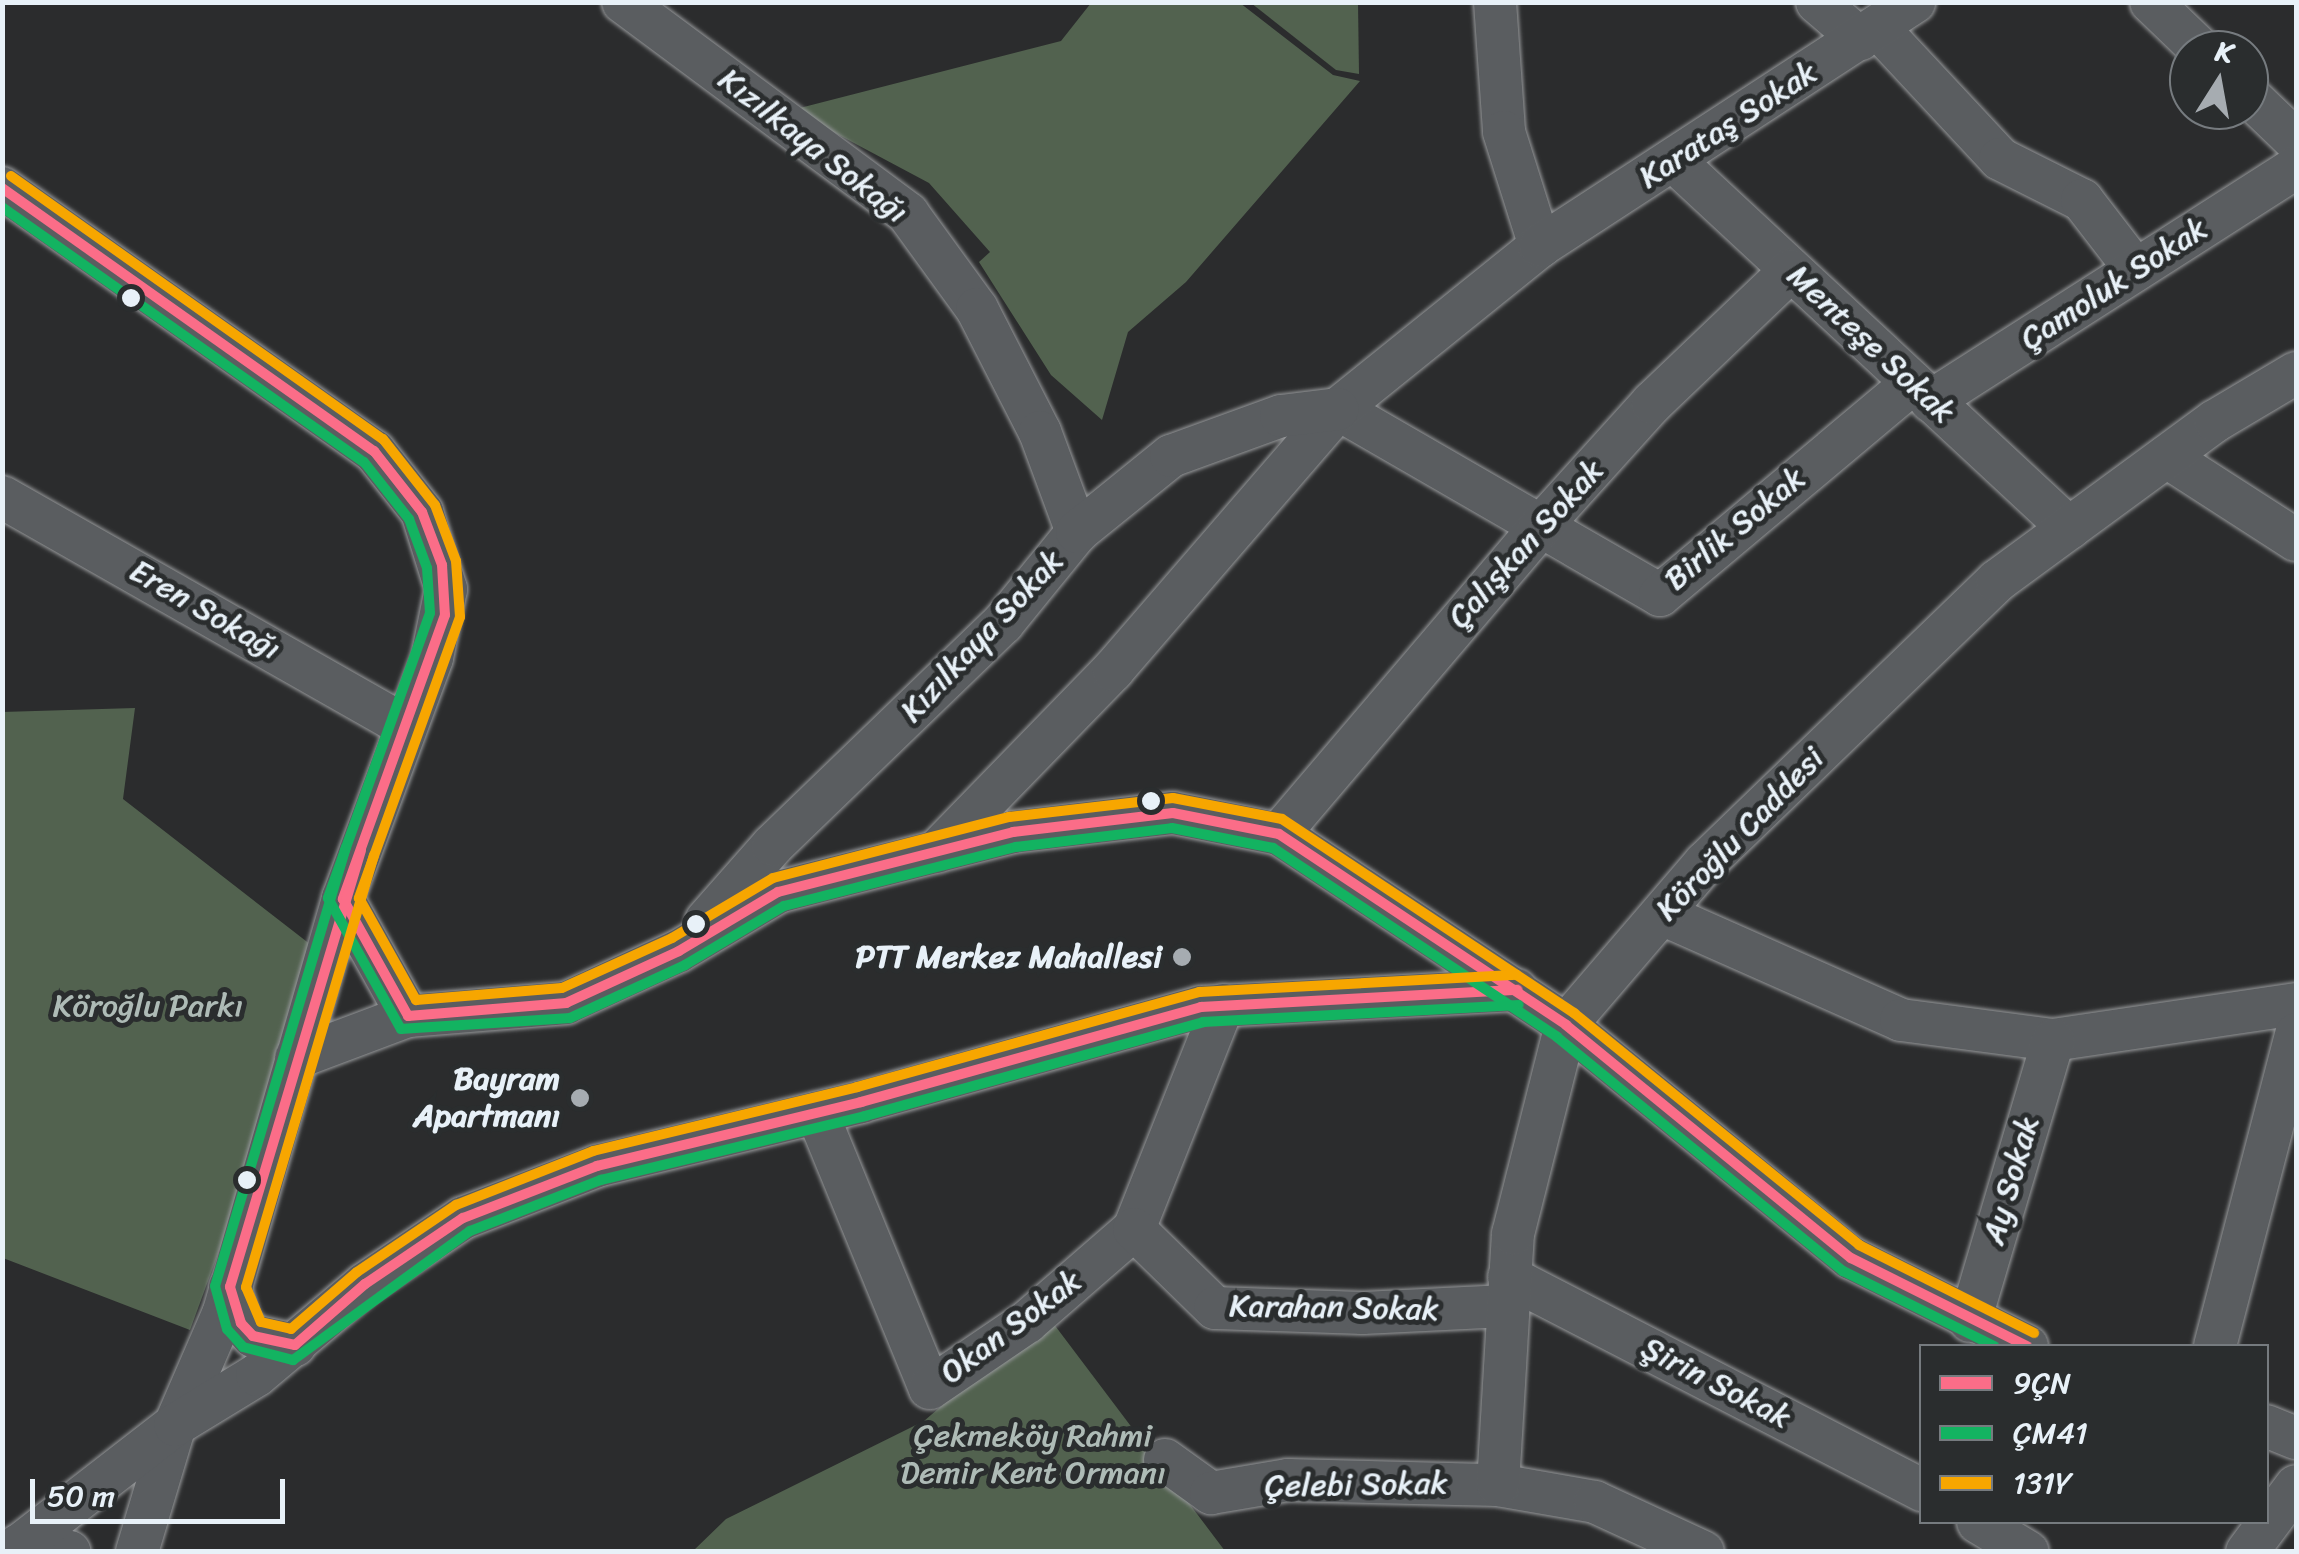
<!DOCTYPE html>
<meta charset="utf-8">
<style>
body{margin:0}
#map{position:relative;width:2299px;height:1554px;overflow:hidden;background:#2b2c2d;font-family:Sriracha,sans-serif}
div>[style]{position:absolute}
.green>*{inset:0;background:#52624f}
.roads{filter:drop-shadow(0 0 2px #96989a) drop-shadow(0 0 2px #96989a)}
.minor>*{height:42px;margin:-21px;padding:0 21px;transform-origin:21px;border-radius:21px;background:#5a5d60}
.bus-1>*{height:10px;margin:-5px;padding:0 5px;transform-origin:5px;border-radius:5px;background:#fb6d88}
.bus-2>*{height:10px;margin:-5px;padding:0 5px;transform-origin:5px;border-radius:5px;background:#13b361}
.bus-3>*{height:10px;margin:-5px;padding:0 5px;transform-origin:5px;border-radius:5px;background:#f7a600}
.dots>*{width:28px;height:28px;translate:-50% -50%;box-sizing:border-box;border:5px solid #2a2d2e;border-radius:50%}
span{translate:-50% -50%;white-space:nowrap;text-align:center;line-height:1.15;-webkit-text-stroke:10px #2a2d2e;paint-order:stroke}
.street-label{font-size:32px;color:#e8f1f8}
.poi-label{font-size:32px;color:#e8f1f8;font-weight:700}
.right{translate:-100% -50%;text-align:right}
.park-label{font-size:32px;color:#aebbb6}
.frame{position:absolute;inset:0;border:5px solid #e8f1f8;pointer-events:none}
.legend{position:absolute;left:1919px;top:1344px;width:350px;height:180px;box-sizing:border-box;background:#2a2d2e;border:2px solid #767b7f;margin:0;padding:12px 18px;list-style:none;font-size:30px;color:#e8f1f8}
.legend li{display:flex;align-items:center;gap:20px;height:50px}
.legend b{width:50px;border:2px solid #767b7f}
.north{position:absolute;left:2169px;top:30px;width:100px;height:100px;box-sizing:border-box;background:#2a2d2e;border:2px solid #767b7f;border-radius:50%;rotate:11deg;font-size:28px;font-weight:700;line-height:40px;text-align:center;color:#e8f1f8}
.north::after{content:'';display:block;margin:auto;width:35px;height:45px;background:#a6acb1;clip-path:polygon(50% 0,100% 100%,50% 72%,0 100%)}
.scale{position:absolute;left:30px;top:1479px;width:255px;height:45px;box-sizing:border-box;border:5px solid #e8f1f8;border-top:0;padding-left:12px;font-size:30px;line-height:35px;white-space:nowrap;color:#e8f1f8;-webkit-text-stroke:8px #2a2d2e;paint-order:stroke}
</style>
<div id="map">
<div class="green">
<div style="clip-path:polygon(1091px 3px,1240px 3px,1333px 75px,1360px 81px,1186px 282px,1128px 332px,1102px 420px,1051px 375px,979px 262px,990px 252px,929px 183px,792px 110px,1061px 41px)"></div>
<div style="clip-path:polygon(1251px 3px,1358px 3px,1359px 74px,1336px 70px)"></div>
<div style="clip-path:polygon(135px 708px,123px 799px,315px 948px,264px 1129px,190px 1330px,3px 1258px,2px 712px)"></div>
<div style="clip-path:polygon(1047px 1315px,1225px 1551px,692px 1552px,726px 1519px,924px 1421px)"></div>
</div>
<div class="roads">
<div class="minor">
<div style="left:623px;top:2px;width:355px;rotate:36.6deg"></div>
<div style="left:908px;top:214px;width:117px;rotate:54deg"></div>
<div style="left:977px;top:309px;width:138px;rotate:62.9deg"></div>
<div style="left:1040px;top:432px;width:107px;rotate:69.7deg"></div>
<div style="left:1495px;top:2px;width:130px;rotate:86deg"></div>
<div style="left:1504px;top:132px;width:120px;rotate:72.5deg"></div>
<div style="left:1817px;top:2px;width:57px;rotate:40.7deg"></div>
<div style="left:2151px;top:2px;width:69px;rotate:43.8deg"></div>
<div style="left:1877px;top:27px;width:180px;rotate:47deg"></div>
<div style="left:2000px;top:159px;width:92px;rotate:26.6deg"></div>
<div style="left:2082px;top:200px;width:88px;rotate:52.4deg"></div>
<div style="left:2249px;top:96px;width:65px;rotate:43.8deg"></div>
<div style="left:1673px;top:160px;width:541px;rotate:42.9deg"></div>
<div style="left:2px;top:188px;width:456px;rotate:35.3deg"></div>
<div style="left:374px;top:451px;width:78px;rotate:51.8deg"></div>
<div style="left:422px;top:512px;width:81px;rotate:72.7deg"></div>
<div style="left:446px;top:589px;width:70px;rotate:101.5deg"></div>
<div style="left:432px;top:658px;width:257px;rotate:110.3deg"></div>
<div style="left:343px;top:899px;width:432px;rotate:106.1deg"></div>
<div style="left:223px;top:1314px;width:121px;rotate:113.4deg"></div>
<div style="left:175px;top:1425px;width:133px;rotate:106.7deg"></div>
<div style="left:1931px;top:401px;width:433px;rotate:-32.6deg"></div>
<div style="left:1338px;top:409px;width:372px;rotate:30deg"></div>
<div style="left:1660px;top:595px;width:330px;rotate:-40deg"></div>
<div style="left:2167px;top:457px;width:153px;rotate:32.8deg"></div>
<div style="left:2px;top:497px;width:464px;rotate:29.6deg"></div>
<div style="left:1279px;top:834px;width:402px;rotate:-49.6deg"></div>
<div style="left:1539px;top:528px;width:169px;rotate:-47.9deg"></div>
<div style="left:1652px;top:403px;width:192px;rotate:-43.7deg"></div>
<div style="left:936px;top:852px;width:254px;rotate:-45.8deg"></div>
<div style="left:1113px;top:670px;width:345px;rotate:-49.2deg"></div>
<div style="left:1338px;top:409px;width:260px;rotate:-38.9deg"></div>
<div style="left:1540px;top:246px;width:447px;rotate:-33.1deg"></div>
<div style="left:343px;top:899px;width:134px;rotate:60.9deg"></div>
<div style="left:408px;top:1016px;width:159px;rotate:-4.7deg"></div>
<div style="left:566px;top:1003px;width:124px;rotate:-24.7deg"></div>
<div style="left:679px;top:951px;width:115px;rotate:-30.8deg"></div>
<div style="left:778px;top:892px;width:243px;rotate:-14.3deg"></div>
<div style="left:1013px;top:832px;width:161px;rotate:-6.8deg"></div>
<div style="left:1173px;top:813px;width:108px;rotate:11.2deg"></div>
<div style="left:1279px;top:834px;width:345px;rotate:33.6deg"></div>
<div style="left:1566px;top:1025px;width:368px;rotate:39.3deg"></div>
<div style="left:1851px;top:1258px;width:197px;rotate:26.6deg"></div>
<div style="left:1662px;top:914px;width:261px;rotate:23.9deg"></div>
<div style="left:1901px;top:1020px;width:153px;rotate:7.5deg"></div>
<div style="left:2053px;top:1040px;width:246px;rotate:-8.4deg"></div>
<div style="left:706px;top:921px;width:101px;rotate:-48.6deg"></div>
<div style="left:773px;top:845px;width:320px;rotate:-44deg"></div>
<div style="left:1003px;top:623px;width:117px;rotate:-50.9deg"></div>
<div style="left:1077px;top:532px;width:121px;rotate:-39deg"></div>
<div style="left:1171px;top:456px;width:117px;rotate:-20deg"></div>
<div style="left:1281px;top:416px;width:57px;rotate:-7deg"></div>
<div style="left:296px;top:1058px;width:120px;rotate:-20.6deg"></div>
<div style="left:817px;top:1113px;width:297px;rotate:67.7deg"></div>
<div style="left:930px;top:1388px;width:117px;rotate:-34.2deg"></div>
<div style="left:1027px;top:1322px;width:142px;rotate:-41deg"></div>
<div style="left:1134px;top:1229px;width:241px;rotate:-68.3deg"></div>
<div style="left:1134px;top:1229px;width:113px;rotate:44.3deg"></div>
<div style="left:1215px;top:1308px;width:148px;rotate:1.9deg"></div>
<div style="left:1363px;top:1313px;width:143px;rotate:-2.8deg"></div>
<div style="left:1509px;top:1277px;width:465px;rotate:27.3deg"></div>
<div style="left:230px;top:1287px;width:38px;rotate:73deg"></div>
<div style="left:241px;top:1323px;width:18px;rotate:47deg"></div>
<div style="left:253px;top:1336px;width:43px;rotate:12.1deg"></div>
<div style="left:1970px;top:1321px;width:293px;rotate:-73.5deg"></div>
<div style="left:2215px;top:1346px;width:322px;rotate:-75.4deg"></div>
<div style="left:2266px;top:1426px;width:32px;rotate:22deg"></div>
<div style="left:1165px;top:1460px;width:57px;rotate:35.7deg"></div>
<div style="left:1211px;top:1493px;width:78px;rotate:-9.6deg"></div>
<div style="left:1288px;top:1480px;width:210px;rotate:1.4deg"></div>
<div style="left:1498px;top:1485px;width:98px;rotate:9.9deg"></div>
<div style="left:1595px;top:1502px;width:119px;rotate:24.8deg"></div>
<div style="left:1498px;top:1485px;width:251px;rotate:-86.6deg"></div>
<div style="left:1513px;top:1234px;width:216px;rotate:-75.8deg"></div>
<div style="left:1566px;top:1025px;width:213px;rotate:-49.4deg"></div>
<div style="left:1705px;top:863px;width:406px;rotate:-44deg"></div>
<div style="left:1997px;top:581px;width:270px;rotate:-36.3deg"></div>
<div style="left:2215px;top:421px;width:94px;rotate:-30.7deg"></div>
<div style="left:1978px;top:1522px;width:58px;rotate:31deg"></div>
<div style="left:19px;top:1545px;width:51px;rotate:7.8deg"></div>
<div style="left:11px;top:1552px;width:207px;rotate:-37.8deg"></div>
<div style="left:175px;top:1425px;width:96px;rotate:-31.4deg"></div>
<div style="left:257px;top:1375px;width:141px;rotate:-40.1deg"></div>
<div style="left:365px;top:1284px;width:118px;rotate:-34deg"></div>
<div style="left:463px;top:1218px;width:144px;rotate:-21.2deg"></div>
<div style="left:597px;top:1166px;width:272px;rotate:-13.6deg"></div>
<div style="left:861px;top:1102px;width:353px;rotate:-15.6deg"></div>
<div style="left:1201px;top:1007px;width:316px;rotate:-3.1deg"></div>
<div style="left:2247px;top:1552px;width:82px;rotate:-53.4deg"></div>
</div>
</div>
<div class="bus-1">
<div style="left:2px;top:188px;width:456px;rotate:35.3deg"></div>
<div style="left:374px;top:451px;width:78px;rotate:51.8deg"></div>
<div style="left:422px;top:512px;width:57px;rotate:69.3deg"></div>
<div style="left:442px;top:565px;width:50px;rotate:86.6deg"></div>
<div style="left:445px;top:615px;width:302px;rotate:109.8deg"></div>
<div style="left:343px;top:899px;width:134px;rotate:60.9deg"></div>
<div style="left:408px;top:1016px;width:159px;rotate:-4.7deg"></div>
<div style="left:566px;top:1003px;width:124px;rotate:-24.7deg"></div>
<div style="left:679px;top:951px;width:115px;rotate:-30.8deg"></div>
<div style="left:778px;top:892px;width:243px;rotate:-14.3deg"></div>
<div style="left:1013px;top:832px;width:161px;rotate:-6.8deg"></div>
<div style="left:1173px;top:813px;width:108px;rotate:11.2deg"></div>
<div style="left:1279px;top:834px;width:345px;rotate:33.6deg"></div>
<div style="left:1566px;top:1025px;width:368px;rotate:39.3deg"></div>
<div style="left:1851px;top:1258px;width:197px;rotate:26.6deg"></div>
<div style="left:295px;top:1345px;width:43px;rotate:-167.9deg"></div>
<div style="left:253px;top:1336px;width:18px;rotate:-133deg"></div>
<div style="left:241px;top:1323px;width:38px;rotate:-107deg"></div>
<div style="left:230px;top:1287px;width:456px;rotate:-73.3deg"></div>
<div style="left:295px;top:1345px;width:93px;rotate:-41.1deg"></div>
<div style="left:365px;top:1284px;width:118px;rotate:-34deg"></div>
<div style="left:463px;top:1218px;width:144px;rotate:-21.2deg"></div>
<div style="left:597px;top:1166px;width:272px;rotate:-13.6deg"></div>
<div style="left:861px;top:1102px;width:353px;rotate:-15.6deg"></div>
<div style="left:1201px;top:1007px;width:317px;rotate:-3.1deg"></div>
</div>
<div class="bus-2">
<div style="left:2px;top:207px;width:443px;rotate:35.2deg"></div>
<div style="left:364px;top:462px;width:73px;rotate:51.7deg"></div>
<div style="left:409px;top:519px;width:52px;rotate:69.8deg"></div>
<div style="left:427px;top:568px;width:45px;rotate:86.2deg"></div>
<div style="left:430px;top:613px;width:303px;rotate:109.7deg"></div>
<div style="left:328px;top:898px;width:150px;rotate:60.9deg"></div>
<div style="left:401px;top:1029px;width:169px;rotate:-3.7deg"></div>
<div style="left:570px;top:1018px;width:127px;rotate:-24.7deg"></div>
<div style="left:685px;top:965px;width:115px;rotate:-30.8deg"></div>
<div style="left:784px;top:906px;width:239px;rotate:-14.3deg"></div>
<div style="left:1016px;top:847px;width:157px;rotate:-6.9deg"></div>
<div style="left:1172px;top:828px;width:103px;rotate:11.2deg"></div>
<div style="left:1273px;top:848px;width:341px;rotate:33.6deg"></div>
<div style="left:1557px;top:1037px;width:370px;rotate:39.3deg"></div>
<div style="left:1843px;top:1271px;width:169px;rotate:26.4deg"></div>
<div style="left:346px;top:847px;width:458px;rotate:106.6deg"></div>
<div style="left:215px;top:1286px;width:45px;rotate:74.4deg"></div>
<div style="left:227px;top:1329px;width:24px;rotate:48deg"></div>
<div style="left:243px;top:1347px;width:52px;rotate:14.6deg"></div>
<div style="left:293px;top:1360px;width:219px;rotate:-36.1deg"></div>
<div style="left:470px;top:1231px;width:141px;rotate:-21.3deg"></div>
<div style="left:601px;top:1180px;width:272px;rotate:-13.6deg"></div>
<div style="left:865px;top:1116px;width:351px;rotate:-15.5deg"></div>
<div style="left:1203px;top:1022px;width:316px;rotate:-3.1deg"></div>
</div>
<div class="bus-3">
<div style="left:11px;top:176px;width:456px;rotate:35.3deg"></div>
<div style="left:383px;top:439px;width:84px;rotate:51.8deg"></div>
<div style="left:435px;top:505px;width:60px;rotate:69.4deg"></div>
<div style="left:456px;top:561px;width:56px;rotate:85.9deg"></div>
<div style="left:460px;top:617px;width:299px;rotate:109.8deg"></div>
<div style="left:359px;top:898px;width:117px;rotate:60.8deg"></div>
<div style="left:416px;top:1000px;width:146px;rotate:-4.7deg"></div>
<div style="left:562px;top:988px;width:121px;rotate:-24.4deg"></div>
<div style="left:672px;top:938px;width:117px;rotate:-30.7deg"></div>
<div style="left:773px;top:878px;width:244px;rotate:-14.5deg"></div>
<div style="left:1009px;top:817px;width:165px;rotate:-6.6deg"></div>
<div style="left:1173px;top:798px;width:111px;rotate:10.9deg"></div>
<div style="left:1282px;top:819px;width:351px;rotate:33.6deg"></div>
<div style="left:1574px;top:1013px;width:367px;rotate:39.1deg"></div>
<div style="left:1859px;top:1245px;width:196px;rotate:26.7deg"></div>
<div style="left:374px;top:855px;width:451px;rotate:106.5deg"></div>
<div style="left:246px;top:1287px;width:38px;rotate:67deg"></div>
<div style="left:261px;top:1322px;width:31px;rotate:13deg"></div>
<div style="left:291px;top:1329px;width:87px;rotate:-40.8deg"></div>
<div style="left:357px;top:1272px;width:120px;rotate:-34.1deg"></div>
<div style="left:456px;top:1205px;width:147px;rotate:-21.5deg"></div>
<div style="left:593px;top:1151px;width:272px;rotate:-13.6deg"></div>
<div style="left:857px;top:1087px;width:355px;rotate:-15.5deg"></div>
<div style="left:1199px;top:992px;width:318px;rotate:-3.1deg"></div>
</div>
<div class="dots">
<div style="left:131px;top:298px;background:#e8f1f8"></div>
<div style="left:1151px;top:801px;background:#e8f1f8"></div>
<div style="left:696px;top:924px;background:#e8f1f8"></div>
<div style="left:1182px;top:957px;background:#a6acb1"></div>
<div style="left:580px;top:1098px;background:#a6acb1"></div>
<div style="left:247px;top:1180px;background:#e8f1f8"></div>
</div>
<div class="street-label">
<span style="left:1728px;top:125px;rotate:-33deg">Karataş Sokak</span>
<span style="left:813px;top:146px;rotate:38deg">Kızılkaya Sokağı</span>
<span style="left:2114px;top:284px;rotate:-33deg">Çamoluk Sokak</span>
<span style="left:1871px;top:344px;rotate:43deg">Menteşe Sokak</span>
<span style="left:1735px;top:529px;rotate:-40deg">Birlik Sokak</span>
<span style="left:1526px;top:544px;rotate:-48deg">Çalışkan Sokak</span>
<span style="left:205px;top:610px;rotate:30deg">Eren Sokağı</span>
<span style="left:982px;top:636px;rotate:-47deg">Kızılkaya Sokak</span>
<span style="left:1740px;top:834px;rotate:-46deg">Köroğlu Caddesi</span>
<span style="left:2011px;top:1180px;rotate:-74deg">Ay Sokak</span>
<span style="left:1334px;top:1308px;rotate:1deg">Karahan Sokak</span>
<span style="left:1011px;top:1327px;rotate:-37deg">Okan Sokak</span>
<span style="left:1716px;top:1383px;rotate:27deg">Şirin Sokak</span>
<span style="left:1356px;top:1485px;rotate:-1deg">Çelebi Sokak</span>
</div>
<div class="poi-label">
<span class="right" style="left:1162px;top:957px">PTT Merkez Mahallesi</span>
<span class="right" style="left:560px;top:1098px">Bayram<br>Apartmanı</span>
</div>
<div class="park-label">
<span style="left:148px;top:1006px">Köroğlu Parkı</span>
<span style="left:1033px;top:1455px">Çekmeköy Rahmi<br>Demir Kent Ormanı</span>
</div>
<div class="frame"></div>
<ul class="legend">
<li><b style="height:12px;background:#fb6d88"></b>9ÇN</li>
<li><b style="height:12px;background:#13b361"></b>ÇM41</li>
<li><b style="height:12px;background:#f7a600"></b>131Y</li>
</ul>
<div class="north">K</div>
<div class="scale">50 m</div>
</div>
